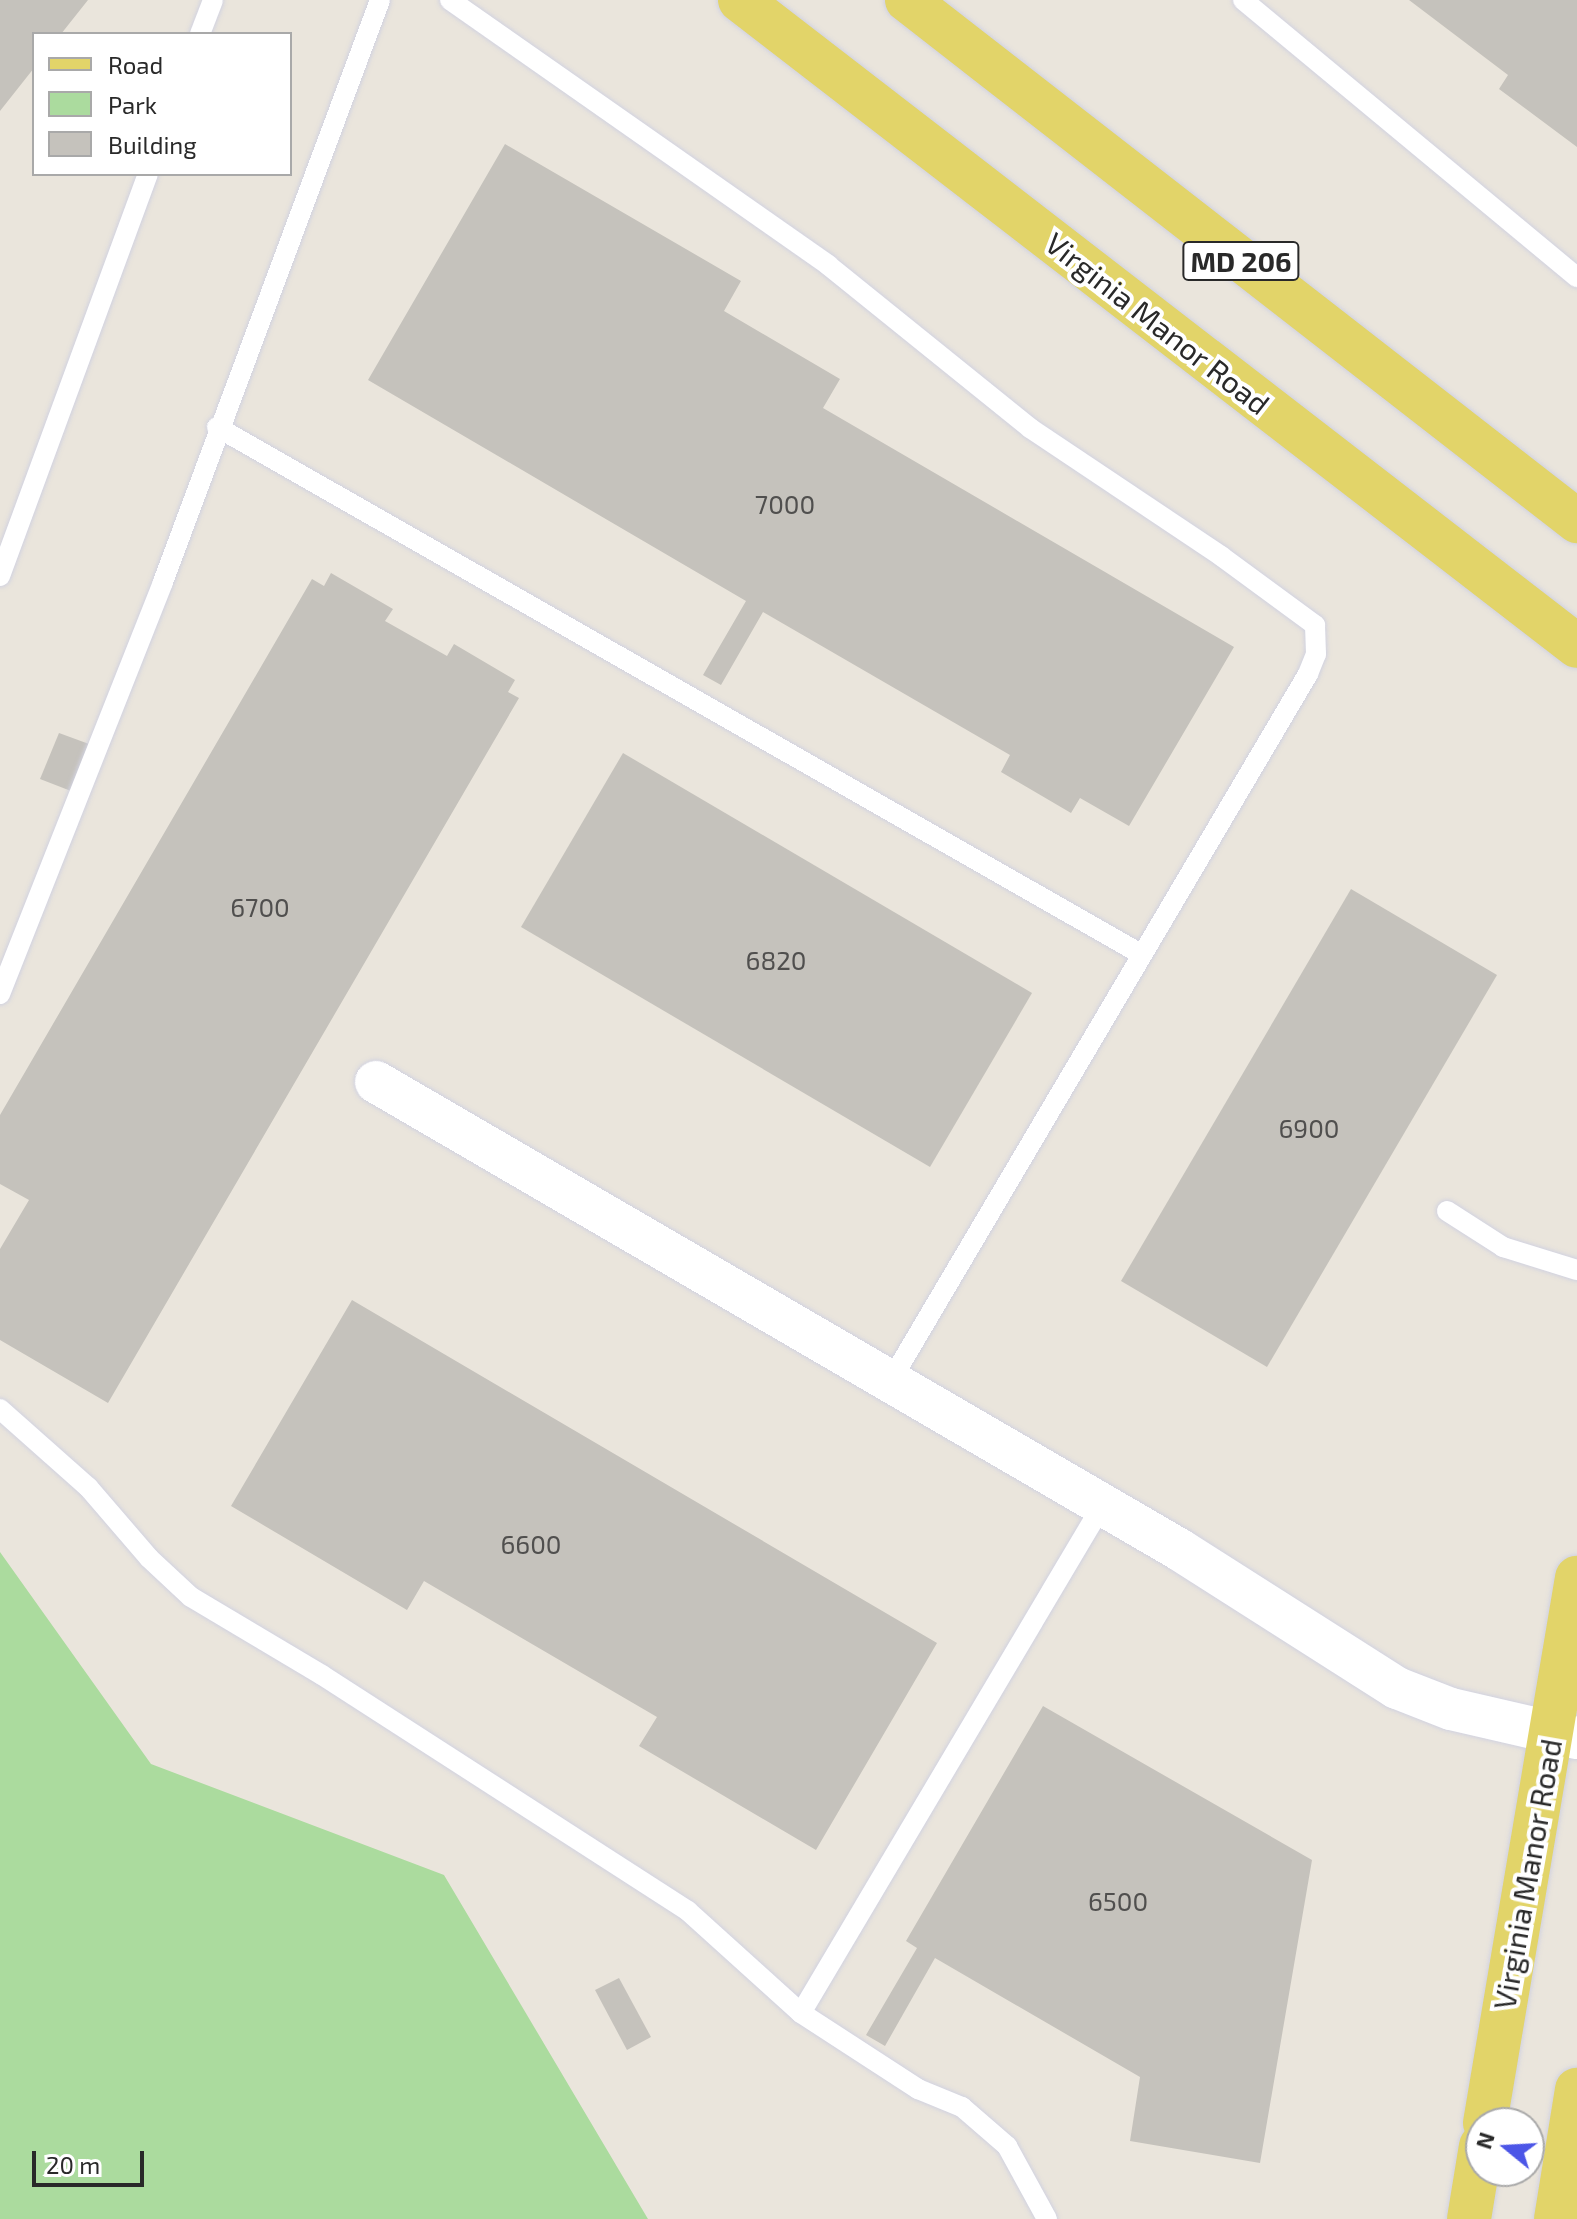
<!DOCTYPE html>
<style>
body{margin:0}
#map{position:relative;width:1577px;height:2219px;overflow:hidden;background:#eae5dc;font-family:"Exo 2",sans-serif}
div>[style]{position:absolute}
.green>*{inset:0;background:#abdb9e}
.building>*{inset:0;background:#c5c2bc}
.roads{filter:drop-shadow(0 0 2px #d1d2e0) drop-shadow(0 0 2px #d1d2e0)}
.lane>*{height:20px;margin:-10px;padding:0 10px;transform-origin:10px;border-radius:10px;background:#fff}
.street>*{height:42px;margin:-21px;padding:0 21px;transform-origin:21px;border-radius:21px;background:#fff}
.primary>*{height:44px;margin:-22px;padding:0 22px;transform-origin:22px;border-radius:22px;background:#e2d469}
span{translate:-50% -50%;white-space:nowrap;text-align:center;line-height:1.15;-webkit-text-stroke:8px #fff;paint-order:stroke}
.number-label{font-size:26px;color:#504f4e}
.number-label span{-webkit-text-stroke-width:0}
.shield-label span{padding:2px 6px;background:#fff;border:2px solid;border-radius:6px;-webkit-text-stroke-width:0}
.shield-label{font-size:28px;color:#292929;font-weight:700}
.street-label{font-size:30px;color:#292929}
.legend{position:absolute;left:32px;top:32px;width:260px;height:144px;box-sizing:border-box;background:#fff;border:2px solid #a9a9a9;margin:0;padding:10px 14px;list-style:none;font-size:24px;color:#292929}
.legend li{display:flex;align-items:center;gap:16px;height:40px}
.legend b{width:40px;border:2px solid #a9a9a9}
.north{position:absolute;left:1465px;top:2107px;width:80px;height:80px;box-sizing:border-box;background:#fff;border:2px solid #a9a9a9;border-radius:50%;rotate:288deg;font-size:22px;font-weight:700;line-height:32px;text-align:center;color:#292929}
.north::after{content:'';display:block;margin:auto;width:28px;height:36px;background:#4c56e7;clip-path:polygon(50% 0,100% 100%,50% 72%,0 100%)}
.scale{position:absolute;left:32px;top:2151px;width:112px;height:36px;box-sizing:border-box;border:4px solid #292929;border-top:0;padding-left:10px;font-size:24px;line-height:28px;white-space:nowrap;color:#292929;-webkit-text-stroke:6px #fff;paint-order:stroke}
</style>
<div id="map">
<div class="green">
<div style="clip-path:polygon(0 1552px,151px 1764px,444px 1875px,648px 2219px,0 2219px)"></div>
</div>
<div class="building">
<div style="clip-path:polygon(0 0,88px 0,61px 34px,34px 34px,34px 68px,0 111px)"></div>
<div style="clip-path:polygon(1409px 0,1577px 0,1577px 147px,1499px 89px,1508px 75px)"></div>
<div style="clip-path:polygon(505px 144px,741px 281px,724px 311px,840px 379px,823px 408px,1234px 647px,1129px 826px,1080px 798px,1071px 813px,1001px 772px,1010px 755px,763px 612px,721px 685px,703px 675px,746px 601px,368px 380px)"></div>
<div style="clip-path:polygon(331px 573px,393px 609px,385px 621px,447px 656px,454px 644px,515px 680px,508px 692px,519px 698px,108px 1403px,0 1340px,0 1249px,29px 1200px,0 1184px,0 1115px,312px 579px,324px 586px)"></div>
<div style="clip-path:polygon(59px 733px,89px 744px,71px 791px,40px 779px)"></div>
<div style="clip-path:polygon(623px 753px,1032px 993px,930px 1167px,521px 927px)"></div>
<div style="clip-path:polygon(1351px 889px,1497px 975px,1267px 1367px,1121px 1281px)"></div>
<div style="clip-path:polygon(352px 1300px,937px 1643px,816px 1850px,639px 1746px,657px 1717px,424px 1581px,407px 1610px,231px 1506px)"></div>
<div style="clip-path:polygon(1043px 1706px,1312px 1860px,1260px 2163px,1130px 2141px,1140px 2077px,935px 1958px,885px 2046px,866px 2035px,917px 1948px,906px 1941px)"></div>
<div style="clip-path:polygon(619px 1978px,651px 2037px,627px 2050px,595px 1990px)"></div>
</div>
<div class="roads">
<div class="lane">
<div style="left:450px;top:0;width:462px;rotate:35deg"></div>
<div style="left:828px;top:265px;width:260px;rotate:38.9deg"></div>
<div style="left:1030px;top:428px;width:230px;rotate:33.8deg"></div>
<div style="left:1221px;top:556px;width:117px;rotate:36.3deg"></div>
<div style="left:1315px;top:625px;width:29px;rotate:88deg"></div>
<div style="left:1316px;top:654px;width:22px;rotate:112deg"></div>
<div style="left:1308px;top:674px;width:822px;rotate:120.56deg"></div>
<div style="left:1243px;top:0;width:434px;rotate:39.7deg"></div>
<div style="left:200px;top:34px;width:36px;rotate:-69deg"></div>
<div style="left:217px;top:427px;width:1064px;rotate:29.7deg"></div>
<div style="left:0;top:576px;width:428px;rotate:-69.8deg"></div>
<div style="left:0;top:994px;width:443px;rotate:-68.4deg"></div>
<div style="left:163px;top:582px;width:621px;rotate:-69.55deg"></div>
<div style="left:1447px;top:1211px;width:67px;rotate:32.7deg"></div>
<div style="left:1503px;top:1247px;width:77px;rotate:17.3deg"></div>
<div style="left:0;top:1409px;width:118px;rotate:41.6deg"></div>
<div style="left:88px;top:1487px;width:94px;rotate:49.3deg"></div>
<div style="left:149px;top:1558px;width:57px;rotate:42.9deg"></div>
<div style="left:191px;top:1597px;width:152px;rotate:30.8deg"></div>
<div style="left:322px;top:1675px;width:435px;rotate:32.8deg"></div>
<div style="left:688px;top:1911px;width:152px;rotate:42.1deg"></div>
<div style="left:801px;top:2013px;width:140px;rotate:33deg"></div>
<div style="left:918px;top:2089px;width:48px;rotate:22.2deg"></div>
<div style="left:962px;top:2107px;width:60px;rotate:40.9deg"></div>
<div style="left:1007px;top:2146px;width:83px;rotate:61.3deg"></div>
<div style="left:801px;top:2013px;width:592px;rotate:-59.32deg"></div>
</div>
<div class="street">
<div style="left:376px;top:1082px;width:930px;rotate:30.2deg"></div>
<div style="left:1180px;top:1550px;width:257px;rotate:32.5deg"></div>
<div style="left:1397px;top:1688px;width:58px;rotate:21.3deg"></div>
<div style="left:1451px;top:1709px;width:129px;rotate:13deg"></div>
</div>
<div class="primary">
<div style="left:740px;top:0;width:1057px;rotate:37.66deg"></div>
<div style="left:907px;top:0;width:849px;rotate:37.87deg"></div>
<div style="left:1485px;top:2123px;width:553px;rotate:-80.42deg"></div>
<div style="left:1469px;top:2219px;width:74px;rotate:-80.7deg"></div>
<div style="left:1556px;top:2219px;width:131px;rotate:-80.8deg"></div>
</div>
</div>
<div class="number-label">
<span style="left:785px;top:504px">7000</span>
<span style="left:260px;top:907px">6700</span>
<span style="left:776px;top:960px">6820</span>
<span style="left:1309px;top:1128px">6900</span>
<span style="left:531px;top:1544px">6600</span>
<span style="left:1118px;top:1901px">6500</span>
</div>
<div class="shield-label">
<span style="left:1241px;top:261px">MD 206</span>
</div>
<div class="street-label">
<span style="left:1158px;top:323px;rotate:38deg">Virginia Manor Road</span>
<span style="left:1527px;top:1874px;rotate:-80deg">Virginia Manor Road</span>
</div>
<ul class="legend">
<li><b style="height:10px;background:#e2d469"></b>Road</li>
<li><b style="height:22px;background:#abdb9e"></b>Park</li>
<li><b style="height:22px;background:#c5c2bc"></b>Building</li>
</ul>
<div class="north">N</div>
<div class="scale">20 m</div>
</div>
